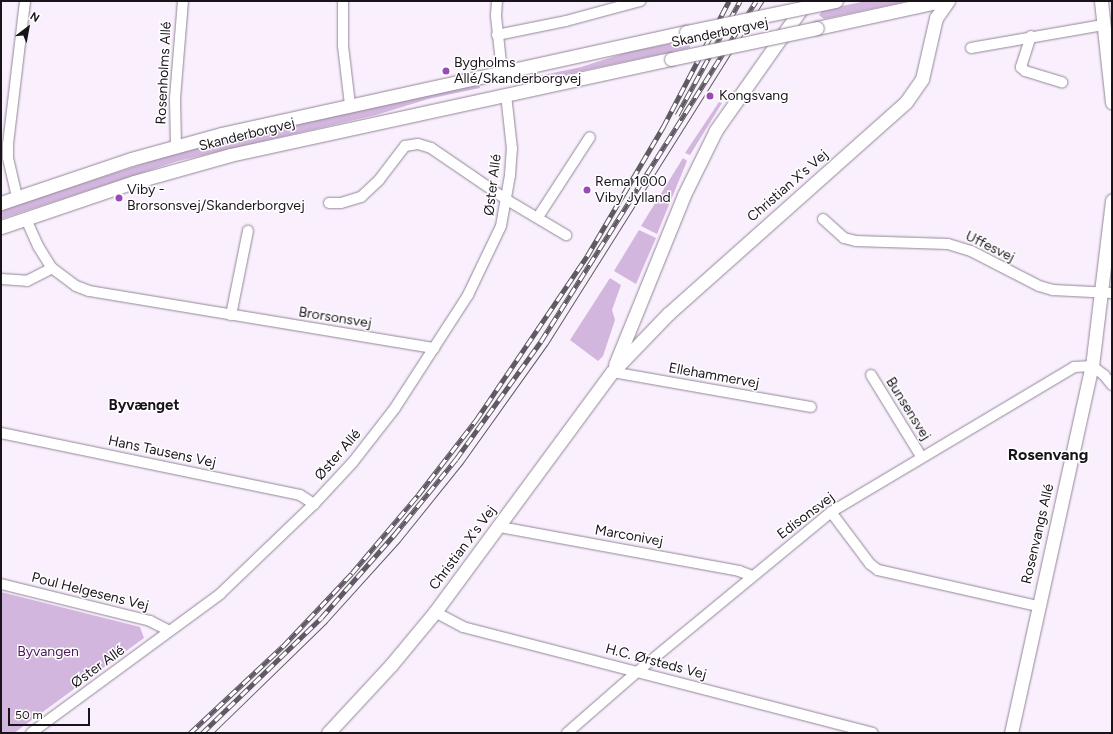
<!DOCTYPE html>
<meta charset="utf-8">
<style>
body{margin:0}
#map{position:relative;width:1113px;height:734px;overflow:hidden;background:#f9effd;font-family:Figtree,sans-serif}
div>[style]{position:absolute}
.green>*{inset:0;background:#d3b6de}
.roads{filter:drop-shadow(0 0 1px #928696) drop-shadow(0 0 1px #928696)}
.minor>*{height:10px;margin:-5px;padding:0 5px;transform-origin:5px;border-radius:5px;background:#fff}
.tertiary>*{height:13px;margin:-6.5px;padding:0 6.5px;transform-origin:6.5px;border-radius:6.5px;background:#fff}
.tram>*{height:1px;margin:-0.5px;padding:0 0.5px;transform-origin:0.5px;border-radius:0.5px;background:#5f5961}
.rail>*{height:4.5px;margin-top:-2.25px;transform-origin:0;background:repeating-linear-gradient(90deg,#fff 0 9px,#5f5961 0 18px);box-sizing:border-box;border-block:1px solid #5f5961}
.bridges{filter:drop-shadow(0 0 1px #928696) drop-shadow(0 0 1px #928696)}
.tertiary-bridge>*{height:13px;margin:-6.5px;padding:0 6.5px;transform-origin:6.5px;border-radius:6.5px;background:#fff}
.dots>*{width:11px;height:11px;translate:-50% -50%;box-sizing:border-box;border:2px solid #fff;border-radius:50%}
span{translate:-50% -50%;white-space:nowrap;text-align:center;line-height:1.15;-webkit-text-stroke:3px #fff;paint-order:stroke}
.street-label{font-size:14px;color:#19141a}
.poi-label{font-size:14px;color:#19141a}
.left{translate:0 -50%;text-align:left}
.park-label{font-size:14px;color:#4c185d}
.neighbourhood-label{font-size:15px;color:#19141a;font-weight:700}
.quarter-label{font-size:16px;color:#19141a;font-weight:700}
.frame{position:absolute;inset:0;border:2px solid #19141a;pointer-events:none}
.north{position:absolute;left:8px;top:8px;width:40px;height:40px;-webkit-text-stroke:3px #fff;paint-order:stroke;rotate:32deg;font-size:11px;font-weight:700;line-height:16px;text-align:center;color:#19141a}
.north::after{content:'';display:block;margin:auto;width:14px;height:18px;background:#19141a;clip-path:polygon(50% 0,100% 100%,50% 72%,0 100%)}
.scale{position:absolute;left:8px;top:708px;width:82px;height:18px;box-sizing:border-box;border:2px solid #19141a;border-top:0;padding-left:5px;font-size:12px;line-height:14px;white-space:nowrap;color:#19141a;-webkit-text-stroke:3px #fff;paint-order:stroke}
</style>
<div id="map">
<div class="green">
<div style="clip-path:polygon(866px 1px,909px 1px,824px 19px,819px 15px,823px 10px)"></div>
<div style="clip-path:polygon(688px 40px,690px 48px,529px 82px,529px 78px,581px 67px,628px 52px)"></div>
<div style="clip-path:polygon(479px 83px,480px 88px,428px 99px,376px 115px,178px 161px,1px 219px,1px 210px,176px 153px,225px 140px)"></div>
<div style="clip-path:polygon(719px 102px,722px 103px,690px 155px,685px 153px)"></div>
<div style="clip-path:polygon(683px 158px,687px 161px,657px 234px,641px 226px)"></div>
<div style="clip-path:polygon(639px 230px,656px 238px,636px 284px,614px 271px)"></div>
<div style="clip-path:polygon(610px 278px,621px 285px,612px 310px,615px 320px,603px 356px,598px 361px,570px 340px)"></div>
<div style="clip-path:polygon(1px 592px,140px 627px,144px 638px,14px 733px,1px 733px)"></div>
</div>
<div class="roads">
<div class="minor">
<div style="left:343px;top:1px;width:45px;rotate:90deg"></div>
<div style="left:343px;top:46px;width:59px;rotate:83.2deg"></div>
<div style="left:497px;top:1px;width:15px;rotate:94deg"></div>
<div style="left:496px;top:16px;width:56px;rotate:83.9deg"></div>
<div style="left:497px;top:35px;width:70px;rotate:-11.5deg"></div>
<div style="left:566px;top:21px;width:77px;rotate:-15.1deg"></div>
<div style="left:1031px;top:36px;width:33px;rotate:108deg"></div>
<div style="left:1021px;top:67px;width:6px;rotate:45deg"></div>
<div style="left:1025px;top:71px;width:39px;rotate:17deg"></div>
<div style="left:971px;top:48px;width:134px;rotate:-9.9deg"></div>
<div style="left:176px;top:146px;width:48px;rotate:-91.2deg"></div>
<div style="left:175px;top:98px;width:97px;rotate:-85.3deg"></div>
<div style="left:17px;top:197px;width:40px;rotate:-103deg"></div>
<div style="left:8px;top:158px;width:14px;rotate:-90deg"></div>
<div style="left:8px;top:144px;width:144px;rotate:-83.2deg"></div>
<div style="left:329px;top:203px;width:12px"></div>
<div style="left:341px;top:203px;width:21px;rotate:-17deg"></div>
<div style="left:361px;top:197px;width:25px;rotate:-43deg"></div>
<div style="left:379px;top:180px;width:43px;rotate:-52.6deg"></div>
<div style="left:405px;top:146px;width:13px;rotate:-9deg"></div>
<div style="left:418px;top:144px;width:14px;rotate:17deg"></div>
<div style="left:431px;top:148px;width:92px;rotate:34.4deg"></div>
<div style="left:507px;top:200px;width:69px;rotate:30.7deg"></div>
<div style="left:538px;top:217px;width:95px;rotate:-57deg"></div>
<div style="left:26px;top:219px;width:30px;rotate:66deg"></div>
<div style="left:38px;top:246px;width:26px;rotate:58deg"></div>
<div style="left:52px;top:268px;width:30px;rotate:37deg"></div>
<div style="left:76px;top:286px;width:14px;rotate:21deg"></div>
<div style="left:89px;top:291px;width:350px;rotate:9.4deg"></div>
<div style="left:823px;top:219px;width:28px;rotate:42deg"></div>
<div style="left:844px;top:238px;width:12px;rotate:14deg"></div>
<div style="left:856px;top:241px;width:92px;rotate:1.9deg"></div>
<div style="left:948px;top:244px;width:24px;rotate:17deg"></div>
<div style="left:971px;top:251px;width:76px;rotate:27.2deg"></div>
<div style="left:1039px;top:286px;width:15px;rotate:16deg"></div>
<div style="left:1053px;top:290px;width:59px;rotate:2.9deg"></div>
<div style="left:1px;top:279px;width:26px;rotate:4deg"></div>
<div style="left:27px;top:281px;width:28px;rotate:-27deg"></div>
<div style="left:231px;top:315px;width:86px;rotate:-78.6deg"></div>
<div style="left:612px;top:372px;width:202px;rotate:10deg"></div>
<div style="left:871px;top:375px;width:97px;rotate:58.4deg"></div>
<div style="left:1px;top:433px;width:305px;rotate:11.7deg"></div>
<div style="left:300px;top:495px;width:17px;rotate:33deg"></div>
<div style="left:831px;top:512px;width:65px;rotate:53.1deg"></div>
<div style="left:870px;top:564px;width:10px;rotate:37deg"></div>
<div style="left:878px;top:570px;width:164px;rotate:12.7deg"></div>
<div style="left:500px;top:527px;width:243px;rotate:10.4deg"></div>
<div style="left:739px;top:571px;width:14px;rotate:21deg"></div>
<div style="left:1px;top:584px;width:154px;rotate:13.9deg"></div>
<div style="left:150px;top:621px;width:22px;rotate:27deg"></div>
<div style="left:435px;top:612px;width:32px;rotate:28deg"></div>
<div style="left:463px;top:627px;width:423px;rotate:14.5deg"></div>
<div style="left:31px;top:733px;width:235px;rotate:-36.3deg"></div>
<div style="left:220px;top:594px;width:130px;rotate:-43.8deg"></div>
<div style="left:314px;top:504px;width:57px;rotate:-47.1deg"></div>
<div style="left:353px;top:462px;width:68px;rotate:-52.1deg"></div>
<div style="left:395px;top:408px;width:135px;rotate:-57.1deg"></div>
<div style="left:468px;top:295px;width:76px;rotate:-64.4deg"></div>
<div style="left:501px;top:226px;width:52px;rotate:-80deg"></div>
<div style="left:510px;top:175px;width:26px;rotate:-86deg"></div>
<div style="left:512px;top:149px;width:54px;rotate:-96.3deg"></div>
<div style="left:567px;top:733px;width:93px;rotate:-41.1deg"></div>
<div style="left:637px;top:672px;width:251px;rotate:-39.5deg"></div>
<div style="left:831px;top:512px;width:283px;rotate:-30.8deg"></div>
<div style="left:1074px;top:367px;width:18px;rotate:-3deg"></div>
<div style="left:1092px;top:366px;width:15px;rotate:37deg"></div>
<div style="left:1104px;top:375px;width:13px;rotate:51deg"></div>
</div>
<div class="tertiary">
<div style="left:1101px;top:1px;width:102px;rotate:83.8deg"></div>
<div style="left:817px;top:28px;width:127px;rotate:-12.3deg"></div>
<div style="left:1px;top:203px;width:137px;rotate:-18.7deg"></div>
<div style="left:131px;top:159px;width:93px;rotate:-15.5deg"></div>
<div style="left:221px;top:134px;width:476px;rotate:-12.4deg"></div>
<div style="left:1px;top:227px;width:140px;rotate:-18.7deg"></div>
<div style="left:134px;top:182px;width:100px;rotate:-15.7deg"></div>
<div style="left:230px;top:155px;width:451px;rotate:-12.3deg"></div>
<div style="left:615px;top:365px;width:183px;rotate:-67.9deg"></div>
<div style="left:684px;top:195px;width:72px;rotate:-63.8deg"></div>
<div style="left:716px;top:130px;width:156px;rotate:-54.9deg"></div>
<div style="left:328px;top:733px;width:93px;rotate:-47.2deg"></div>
<div style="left:391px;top:665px;width:69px;rotate:-50.3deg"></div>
<div style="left:435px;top:612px;width:298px;rotate:-53.6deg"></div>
<div style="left:612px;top:372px;width:81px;rotate:-46deg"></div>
<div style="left:668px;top:314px;width:319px;rotate:-41.7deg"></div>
<div style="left:906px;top:102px;width:28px;rotate:-55deg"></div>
<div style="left:922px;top:79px;width:63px;rotate:-77.1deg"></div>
<div style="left:936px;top:18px;width:21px;rotate:-55deg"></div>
<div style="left:1011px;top:733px;width:376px;rotate:-77.6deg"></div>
<div style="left:1092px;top:366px;width:167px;rotate:-83.1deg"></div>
</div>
</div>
<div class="tram">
<div style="left:213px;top:733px;width:158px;rotate:-44.2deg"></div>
<div style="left:326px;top:623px;width:110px;rotate:-47.9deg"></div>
<div style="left:400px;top:541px;width:99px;rotate:-51.2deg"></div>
<div style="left:462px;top:464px;width:146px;rotate:-54.5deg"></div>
<div style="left:547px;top:345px;width:407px;rotate:-57.8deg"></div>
</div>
<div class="rail">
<div style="left:677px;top:115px;width:130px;rotate:-61.1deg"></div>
<div style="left:190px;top:733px;width:127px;rotate:-43.1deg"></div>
<div style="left:283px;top:646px;width:100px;rotate:-46.6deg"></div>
<div style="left:352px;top:573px;width:102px;rotate:-49.8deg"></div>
<div style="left:418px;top:495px;width:95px;rotate:-52.3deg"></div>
<div style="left:476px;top:420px;width:198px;rotate:-55.9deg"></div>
<div style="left:587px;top:256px;width:150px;rotate:-59.5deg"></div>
<div style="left:663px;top:127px;width:142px;rotate:-62.4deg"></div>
<div style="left:202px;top:733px;width:165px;rotate:-44deg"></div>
<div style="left:321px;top:618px;width:111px;rotate:-48.7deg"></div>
<div style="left:394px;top:535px;width:98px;rotate:-50.8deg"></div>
<div style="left:456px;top:459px;width:145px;rotate:-54.2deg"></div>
<div style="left:541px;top:341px;width:402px;rotate:-57.7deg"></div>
</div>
<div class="bridges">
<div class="tertiary-bridge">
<div style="left:686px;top:32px;width:153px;rotate:-11.7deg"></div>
<div style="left:671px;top:59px;width:149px;rotate:-12deg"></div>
</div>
</div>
<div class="dots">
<div style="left:446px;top:71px;background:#9c49b8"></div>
<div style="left:710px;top:96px;background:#9c49b8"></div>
<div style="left:587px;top:190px;background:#9c49b8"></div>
<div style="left:119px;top:198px;background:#9c49b8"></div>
</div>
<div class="street-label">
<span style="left:720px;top:33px;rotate:-12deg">Skanderborgvej</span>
<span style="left:164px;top:73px;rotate:-87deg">Rosenholms Allé</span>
<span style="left:247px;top:135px;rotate:-14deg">Skanderborgvej</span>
<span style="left:493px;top:185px;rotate:-83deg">Øster Allé</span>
<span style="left:788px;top:186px;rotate:-41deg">Christian X's Vej</span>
<span style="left:990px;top:247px;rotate:26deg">Uffesvej</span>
<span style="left:335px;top:318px;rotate:9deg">Brorsonsvej</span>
<span style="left:714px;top:376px;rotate:10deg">Ellehammervej</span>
<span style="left:908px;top:409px;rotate:58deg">Bunsensvej</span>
<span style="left:162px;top:452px;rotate:12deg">Hans Tausens Vej</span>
<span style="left:338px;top:455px;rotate:-49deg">Øster Allé</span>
<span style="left:806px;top:516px;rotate:-37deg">Edisonsvej</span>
<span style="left:1038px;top:534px;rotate:-77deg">Rosenvangs Allé</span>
<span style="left:629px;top:536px;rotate:10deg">Marconivej</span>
<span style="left:463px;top:548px;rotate:-53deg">Christian X's Vej</span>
<span style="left:90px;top:592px;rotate:14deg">Poul Helgesens Vej</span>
<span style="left:656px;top:662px;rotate:15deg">H.C. Ørsteds Vej</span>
<span style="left:98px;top:667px;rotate:-36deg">Øster Allé</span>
</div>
<div class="poi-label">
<span class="left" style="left:454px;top:71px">Bygholms<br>Allé/Skanderborgvej</span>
<span class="left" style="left:719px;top:96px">Kongsvang</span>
<span class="left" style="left:595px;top:190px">Rema 1000<br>Viby Jylland</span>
<span class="left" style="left:127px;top:198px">Viby -<br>Brorsonsvej/Skanderborgvej</span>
</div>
<div class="park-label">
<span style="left:48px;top:652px">Byvangen</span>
</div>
<div class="neighbourhood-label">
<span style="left:144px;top:406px">Byvænget</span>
</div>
<div class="quarter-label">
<span style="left:1048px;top:455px">Rosenvang</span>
</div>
<div class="frame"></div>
<div class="north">N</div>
<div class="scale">50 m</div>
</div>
